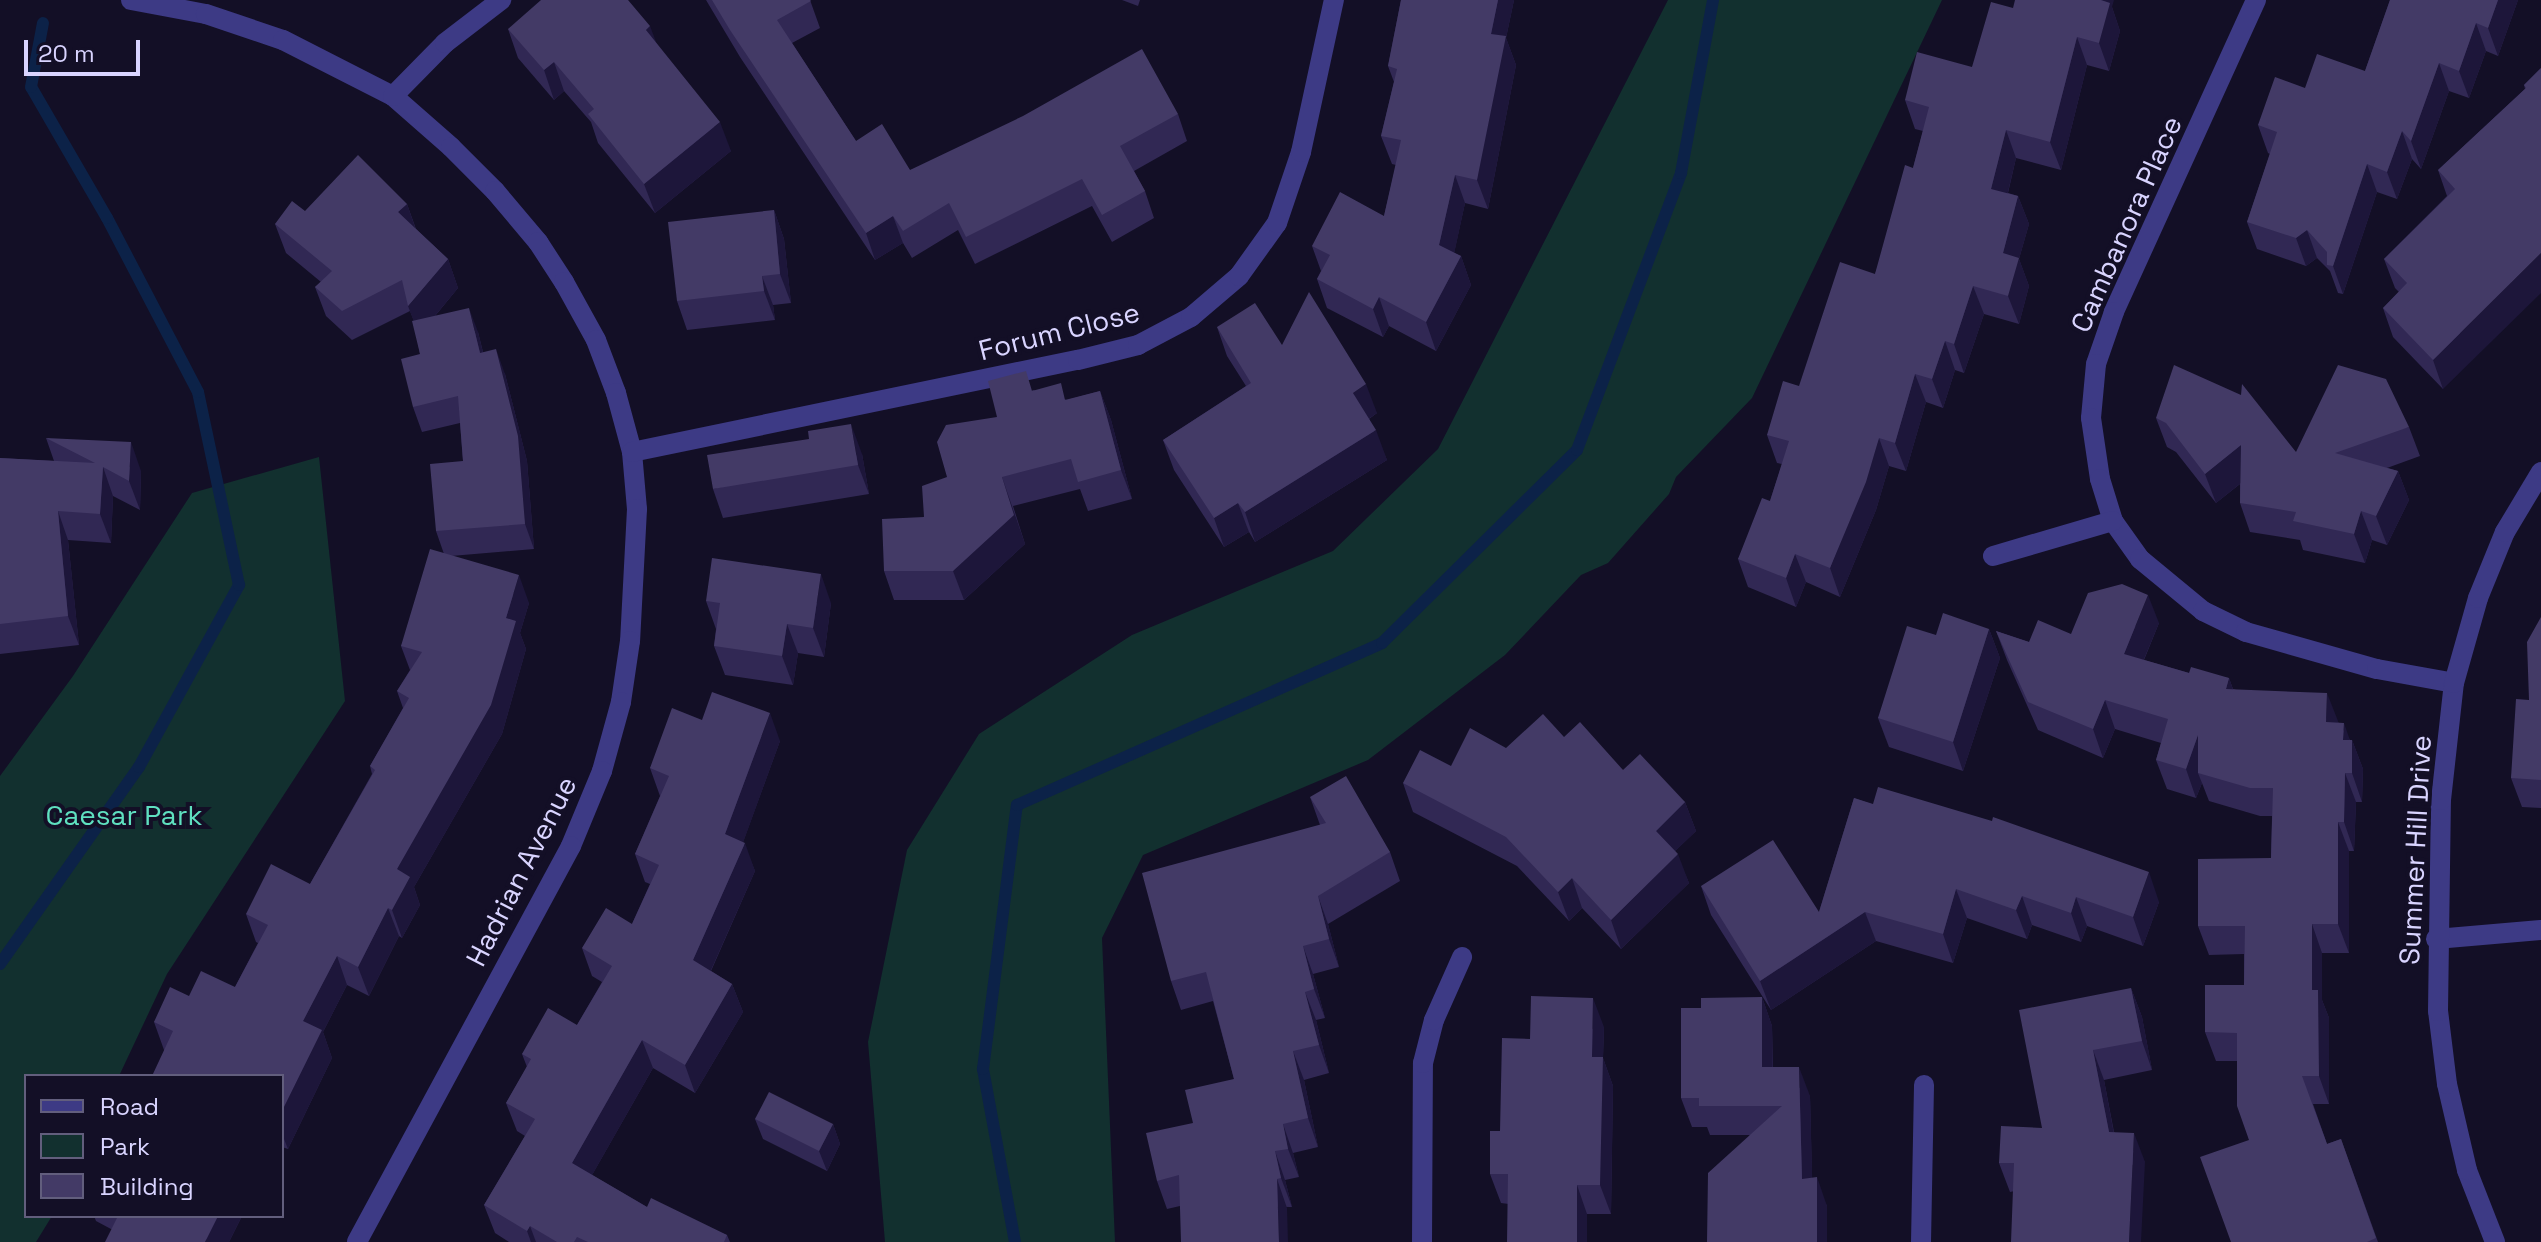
<!DOCTYPE html>
<style>
body{margin:0}
#map{position:relative;width:2541px;height:1242px;overflow:hidden;background:#130f26;font-family:"Space Grotesk",sans-serif}
div>[style]{position:absolute}
.green>*{inset:0;background:#12302f}
.stream>*{height:12px;margin:-6px;padding:0 6px;transform-origin:6px;border-radius:6px;background:#0c2248}
.street>*{height:20px;margin:-10px;padding:0 10px;transform-origin:10px;border-radius:10px;background:#3d3a85}
.wall>*{inset:0;background:#312854}
.shaded-wall>*{inset:0;background:#1d163a}
.building>*{inset:0;background:#433a66}
span{translate:-50% -50%;white-space:nowrap;text-align:center;line-height:1.15;-webkit-text-stroke:8px #130f26;paint-order:stroke}
.street-label{font-size:28px;color:#d9d4ff}
.park-label{font-size:28px;color:#5fe0c0}
.legend{position:absolute;left:24px;top:1074px;width:260px;height:144px;box-sizing:border-box;background:#130f26;border:2px solid #625e7d;margin:0;padding:10px 14px;list-style:none;font-size:24px;color:#d9d4ff}
.legend li{display:flex;align-items:center;gap:16px;height:40px}
.legend b{width:40px;border:2px solid #625e7d}
.scale{position:absolute;left:24px;top:40px;width:116px;height:36px;box-sizing:border-box;border:4px solid #d9d4ff;border-top:0;padding-left:10px;font-size:24px;line-height:28px;white-space:nowrap;color:#d9d4ff;-webkit-text-stroke:6px #130f26;paint-order:stroke}
</style>
<div id="map">
<div class="green">
<div style="clip-path:polygon(1668px 0,1942px 0,1752px 398px,1676px 477px,1669px 494px,1608px 563px,1581px 575px,1505px 655px,1368px 760px,1143px 855px,1102px 938px,1115px 1242px,885px 1242px,868px 1042px,907px 850px,979px 734px,1132px 635px,1333px 551px,1438px 449px)"></div>
<div style="clip-path:polygon(319px 457px,345px 701px,167px 974px,119px 1076px,26px 1076px,26px 1216px,52px 1216px,36px 1242px,0 1242px,0 776px,73px 676px,192px 493px)"></div>
</div>
<div class="stream">
<div style="left:0;top:964px;width:241px;rotate:-54.8deg"></div>
<div style="left:139px;top:767px;width:208px;rotate:-61.2deg"></div>
<div style="left:239px;top:585px;width:197px;rotate:-102deg"></div>
<div style="left:198px;top:392px;width:196px;rotate:-117.6deg"></div>
<div style="left:107px;top:218px;width:151px;rotate:-120.1deg"></div>
<div style="left:31px;top:87px;width:65px;rotate:-79.4deg"></div>
<div style="left:1015px;top:1242px;width:176px;rotate:-100.5deg"></div>
<div style="left:983px;top:1069px;width:266px;rotate:-82.7deg"></div>
<div style="left:1017px;top:805px;width:399px;rotate:-23.9deg"></div>
<div style="left:1382px;top:643px;width:274px;rotate:-44.7deg"></div>
<div style="left:1577px;top:450px;width:296px;rotate:-69.4deg"></div>
<div style="left:1681px;top:173px;width:176px;rotate:-79.5deg"></div>
</div>
<div class="street">
<div style="left:131px;top:0;width:76px;rotate:10.6deg"></div>
<div style="left:206px;top:14px;width:81px;rotate:18.7deg"></div>
<div style="left:283px;top:40px;width:123px;rotate:27deg"></div>
<div style="left:393px;top:96px;width:77px;rotate:41.3deg"></div>
<div style="left:451px;top:147px;width:62px;rotate:45deg"></div>
<div style="left:495px;top:191px;width:67px;rotate:49.9deg"></div>
<div style="left:538px;top:242px;width:48px;rotate:57deg"></div>
<div style="left:564px;top:282px;width:66px;rotate:61.1deg"></div>
<div style="left:596px;top:340px;width:57px;rotate:69.3deg"></div>
<div style="left:616px;top:393px;width:61px;rotate:74.8deg"></div>
<div style="left:632px;top:452px;width:57px;rotate:85deg"></div>
<div style="left:637px;top:509px;width:132px;rotate:93deg"></div>
<div style="left:630px;top:641px;width:62px;rotate:98.4deg"></div>
<div style="left:621px;top:702px;width:72px;rotate:105.4deg"></div>
<div style="left:602px;top:771px;width:81px;rotate:112.5deg"></div>
<div style="left:571px;top:846px;width:450px;rotate:118.4deg"></div>
<div style="left:2256px;top:0;width:343px;rotate:114.5deg"></div>
<div style="left:2114px;top:312px;width:55px;rotate:109.1deg"></div>
<div style="left:2096px;top:364px;width:54px;rotate:95.3deg"></div>
<div style="left:2091px;top:418px;width:62px;rotate:81.6deg"></div>
<div style="left:2100px;top:479px;width:44px;rotate:72.8deg"></div>
<div style="left:2113px;top:521px;width:47px;rotate:54.6deg"></div>
<div style="left:2140px;top:559px;width:82px;rotate:39.5deg"></div>
<div style="left:2203px;top:611px;width:48px;rotate:26deg"></div>
<div style="left:2246px;top:632px;width:136px;rotate:15.8deg"></div>
<div style="left:2377px;top:669px;width:78px;rotate:10.3deg"></div>
<div style="left:393px;top:96px;width:74px;rotate:-45.5deg"></div>
<div style="left:445px;top:43px;width:71px;rotate:-37.5deg"></div>
<div style="left:632px;top:452px;width:455px;rotate:-11.7deg"></div>
<div style="left:1078px;top:360px;width:62px;rotate:-14deg"></div>
<div style="left:1138px;top:345px;width:60px;rotate:-27.8deg"></div>
<div style="left:1191px;top:317px;width:63px;rotate:-40.5deg"></div>
<div style="left:1239px;top:276px;width:65px;rotate:-54.4deg"></div>
<div style="left:1277px;top:223px;width:75px;rotate:-71.3deg"></div>
<div style="left:1301px;top:152px;width:156px;rotate:-77.8deg"></div>
<div style="left:1993px;top:556px;width:125px;rotate:-16.3deg"></div>
<div style="left:2436px;top:939px;width:105px;rotate:-4.9deg"></div>
<div style="left:1422px;top:1242px;width:179px;rotate:-89.7deg"></div>
<div style="left:1423px;top:1063px;width:44px;rotate:-75.7deg"></div>
<div style="left:1434px;top:1020px;width:69px;rotate:-66deg"></div>
<div style="left:1921px;top:1242px;width:157px;rotate:-88.9deg"></div>
<div style="left:2495px;top:1242px;width:77px;rotate:-111.3deg"></div>
<div style="left:2467px;top:1170px;width:88px;rotate:-103.1deg"></div>
<div style="left:2447px;top:1084px;width:74px;rotate:-97deg"></div>
<div style="left:2438px;top:1011px;width:211px;rotate:-89.2deg"></div>
<div style="left:2441px;top:800px;width:118px;rotate:-83.7deg"></div>
<div style="left:2454px;top:683px;width:88px;rotate:-74.2deg"></div>
<div style="left:2478px;top:598px;width:71px;rotate:-67.8deg"></div>
<div style="left:2505px;top:532px;width:70px;rotate:-59deg"></div>
</div>
<div class="wall">
<div style="clip-path:polygon(706px 0,810px 0,820px 28px,792px 43px,856px 141px,910px 170px,1178px 114px,1187px 141px,1134px 171px,1145px 191px,1154px 218px,1112px 242px,1092px 206px,975px 264px,958px 230px,912px 258px,903px 243px,875px 260px,740px 57px)"></div>
<div style="clip-path:polygon(1122px 0,1140px 0,1138px 6px)"></div>
<div style="clip-path:polygon(1401px 0,1514px 0,1506px 38px,1516px 65px,1488px 209px,1465px 203px,1454px 253px,1461px 256px,1471px 285px,1436px 351px,1389px 326px,1383px 337px,1327px 308px,1317px 279px,1321px 271px,1312px 246px,1384px 216px,1396px 165px,1392px 164px,1381px 136px,1394px 82px,1388px 66px)"></div>
<div style="clip-path:polygon(2390px 0,2518px 0,2498px 56px,2486px 51px,2469px 98px,2449px 91px,2421px 169px,2412px 159px,2397px 199px,2377px 192px,2343px 294px,2338px 293px,2330px 271px,2317px 258px,2306px 266px,2257px 249px,2247px 222px,2270px 154px,2268px 153px,2258px 125px,2305px 88px,2365px 71px)"></div>
<div style="clip-path:polygon(2112px 7px,2120px 31px,2109px 71px,2087px 65px,2061px 170px,2016px 158px,2008px 193px,2018px 196px,2029px 224px,2019px 259px,2029px 286px,2019px 324px,1984px 314px,1964px 373px,1955px 370px,1943px 408px,1926px 402px,1906px 471px,1889px 466px,1876px 510px,1840px 597px,1806px 582px,1796px 607px,1748px 587px,1738px 559px,1770px 501px,1782px 464px,1777px 463px,1767px 435px,1875px 274px,1913px 168px,1923px 131px,1915px 129px,1905px 100px,1972px 67px,2013px 8px)"></div>
<div style="clip-path:polygon(508px 29px,656px 43px,731px 151px,655px 213px,598px 143px,591px 122px,564px 91px,554px 100px,518px 58px)"></div>
<div style="clip-path:polygon(2541px 68px,2443px 389px,2393px 337px,2383px 308px,2399px 292px,2395px 288px,2384px 259px,2447px 196px,2438px 170px,2525px 89px,2524px 85px)"></div>
<div style="clip-path:polygon(407px 204px,416px 229px,448px 259px,458px 288px,435px 316px,478px 332px,483px 352px,505px 374px,527px 461px,534px 549px,451px 556px,529px 603px,520px 633px,526px 649px,502px 734px,414px 887px,420px 905px,402px 938px,399px 936px,369px 996px,347px 985px,323px 1032px,332px 1058px,288px 1149px,282px 1147px,282px 1076px,164px 1050px,154px 1022px,189px 996px,235px 987px,258px 943px,256px 942px,246px 914px,310px 884px,372px 774px,370px 766px,403px 708px,397px 691px,410px 670px,401px 646px,444px 554px,436px 531px,463px 461px,460px 423px,422px 432px,413px 407px,420px 354px,414px 321px,410px 311px,352px 340px,326px 316px,315px 287px,321px 282px,286px 253px,275px 224px,305px 211px)"></div>
<div style="clip-path:polygon(774px 210px,784px 239px,791px 303px,773px 305px,775px 320px,687px 330px,677px 301px)"></div>
<div style="clip-path:polygon(1217px 327px,1282px 345px,1377px 413px,1369px 419px,1387px 460px,1255px 542px,1249px 532px,1224px 547px,1174px 470px,1163px 440px,1246px 386px,1227px 356px)"></div>
<div style="clip-path:polygon(1033px 390px,1067px 400px,1100px 391px,1111px 420px,1132px 499px,1088px 511px,1080px 489px,1013px 506px,1025px 544px,964px 600px,894px 600px,884px 571px,997px 417px)"></div>
<div style="clip-path:polygon(2156px 418px,2296px 452px,2409px 427px,2420px 456px,2387px 468px,2398px 471px,2409px 500px,2387px 545px,2372px 540px,2365px 563px,2303px 550px,2300px 540px,2250px 532px,2240px 503px,2240px 484px,2216px 503px,2176px 452px,2167px 447px)"></div>
<div style="clip-path:polygon(46px 438px,141px 471px,140px 510px,113px 496px,111px 543px,68px 540px,79px 645px,0 654px,0 458px,54px 461px)"></div>
<div style="clip-path:polygon(862px 454px,869px 494px,723px 518px,713px 489px)"></div>
<div style="clip-path:polygon(706px 601px,831px 603px,824px 657px,798px 653px,793px 685px,725px 675px,714px 646px,716px 629px)"></div>
<div style="clip-path:polygon(2541px 617px,2541px 808px,2522px 807px,2511px 778px,2529px 700px)"></div>
<div style="clip-path:polygon(2159px 623px,2144px 660px,2189px 673px,2229px 678px,2233px 689px,2338px 722px,2350px 740px,2352px 740px,2363px 769px,2362px 802px,2356px 802px,2354px 851px,2349px 851px,2349px 953px,2322px 953px,2322px 1000px,2329px 1018px,2329px 1104px,2313px 1104px,2327px 1144px,2341px 1139px,2378px 1242px,2231px 1242px,2249px 1140px,2237px 1061px,2216px 1061px,2205px 1032px,2244px 985px,2244px 954px,2209px 955px,2198px 926px,2271px 858px,2272px 816px,2260px 816px,2209px 801px,2202px 783px,2196px 798px,2167px 789px,2156px 760px,2161px 743px,2115px 729px,2103px 758px,2038px 730px,2007px 660px,1996px 631px,2029px 642px,2071px 634px)"></div>
<div style="clip-path:polygon(1989px 629px,2000px 658px,1963px 771px,1889px 747px,1878px 718px,1936px 635px)"></div>
<div style="clip-path:polygon(702px 720px,780px 741px,743px 842px,755px 871px,711px 971px,732px 984px,743px 1012px,695px 1093px,653px 1068px,592px 1175px,647px 1207px,727px 1235px,730px 1242px,509px 1242px,495px 1233px,484px 1205px,525px 1136px,517px 1131px,506px 1103px,527px 1067px,522px 1054px,577px 1025px,602px 982px,592px 976px,582px 948px,632px 924px,650px 884px,645px 882px,635px 854px,660px 796px,650px 768px)"></div>
<div style="clip-path:polygon(1564px 737px,1623px 770px,1685px 802px,1696px 831px,1675px 851px,1689px 883px,1621px 949px,1582px 908px,1569px 921px,1517px 866px,1413px 812px,1403px 783px,1506px 748px)"></div>
<div style="clip-path:polygon(1310px 797px,1390px 852px,1400px 881px,1328px 924px,1339px 967px,1313px 974px,1325px 1018px,1316px 1020px,1329px 1073px,1304px 1080px,1318px 1147px,1293px 1153px,1299px 1177px,1285px 1180px,1292px 1207px,1180px 1206px,1167px 1209px,1157px 1181px,1193px 1123px,1234px 1079px,1213px 1001px,1181px 1010px,1171px 981px,1320px 825px)"></div>
<div style="clip-path:polygon(1854px 798px,2159px 902px,2143px 946px,2087px 926px,2081px 942px,2032px 925px,2027px 939px,1967px 918px,1953px 963px,1876px 941px,1771px 1010px,1711px 915px,1701px 886px,1819px 912px)"></div>
<div style="clip-path:polygon(2131px 988px,2142px 1017px,2152px 1070px,2104px 1080px,2114px 1132px,2145px 1162px,2010px 1192px,1999px 1163px,2042px 1128px)"></div>
<div style="clip-path:polygon(1762px 997px,1772px 1026px,1773px 1067px,1810px 1096px,1812px 1178px,1827px 1206px,1827px 1242px,1707px 1242px,1750px 1135px,1710px 1135px,1707px 1127px,1692px 1127px,1681px 1098px,1701px 1008px)"></div>
<div style="clip-path:polygon(1604px 1027px,1603px 1058px,1613px 1086px,1611px 1214px,1587px 1214px,1501px 1203px,1490px 1174px,1530px 1039px)"></div>
<div style="clip-path:polygon(755px 1119px,833px 1124px,840px 1144px,827px 1171px,763px 1139px)"></div>
<div style="clip-path:polygon(94px 1216px,242px 1216px,229px 1242px,111px 1229px,96px 1221px)"></div>
</div>
<div class="shaded-wall">
<div style="clip-path:polygon(1498px 0,1514px 0,1506px 38px,1516px 65px,1488px 209px,1477px 180px,1491px 34px)"></div>
<div style="clip-path:polygon(2094px 0,2114px 0,2112px 7px,2120px 31px,2109px 71px,2099px 43px)"></div>
<div style="clip-path:polygon(2498px 0,2518px 0,2498px 56px,2488px 28px)"></div>
<div style="clip-path:polygon(2476px 23px,2486px 51px,2469px 98px,2459px 71px)"></div>
<div style="clip-path:polygon(650px 26px,661px 55px,646px 30px)"></div>
<div style="clip-path:polygon(2077px 37px,2087px 65px,2061px 170px,2050px 142px)"></div>
<div style="clip-path:polygon(554px 62px,564px 91px,554px 100px,544px 70px)"></div>
<div style="clip-path:polygon(2439px 63px,2449px 91px,2421px 169px,2411px 141px)"></div>
<div style="clip-path:polygon(720px 122px,731px 151px,655px 213px,644px 184px)"></div>
<div style="clip-path:polygon(2006px 130px,2016px 158px,2002px 217px,1991px 189px)"></div>
<div style="clip-path:polygon(2402px 131px,2412px 159px,2397px 199px,2387px 172px)"></div>
<div style="clip-path:polygon(2367px 164px,2377px 192px,2343px 294px,2333px 266px)"></div>
<div style="clip-path:polygon(1455px 175px,1465px 203px,1450px 273px,1439px 245px)"></div>
<div style="clip-path:polygon(2018px 196px,2029px 224px,2019px 259px,2029px 286px,2019px 324px,2008px 296px,2003px 253px)"></div>
<div style="clip-path:polygon(407px 204px,417px 233px,398px 212px)"></div>
<div style="clip-path:polygon(774px 210px,784px 239px,791px 303px,780px 274px)"></div>
<div style="clip-path:polygon(893px 216px,903px 243px,875px 260px,866px 233px)"></div>
<div style="clip-path:polygon(2307px 230px,2317px 258px,2306px 266px,2296px 238px)"></div>
<div style="clip-path:polygon(2541px 253px,2541px 293px,2443px 389px,2433px 360px)"></div>
<div style="clip-path:polygon(1461px 256px,1471px 285px,1436px 351px,1426px 322px)"></div>
<div style="clip-path:polygon(448px 259px,458px 288px,419px 335px,408px 306px)"></div>
<div style="clip-path:polygon(762px 276px,773px 305px,775px 320px,764px 291px)"></div>
<div style="clip-path:polygon(1973px 286px,1984px 314px,1964px 373px,1954px 344px)"></div>
<div style="clip-path:polygon(1379px 297px,1389px 326px,1383px 337px,1373px 309px)"></div>
<div style="clip-path:polygon(469px 308px,478px 332px,489px 378px,480px 353px)"></div>
<div style="clip-path:polygon(1945px 341px,1955px 370px,1943px 408px,1932px 379px)"></div>
<div style="clip-path:polygon(496px 349px,505px 374px,527px 461px,534px 549px,525px 524px)"></div>
<div style="clip-path:polygon(1915px 374px,1926px 402px,1906px 471px,1895px 443px)"></div>
<div style="clip-path:polygon(1366px 384px,1377px 413px,1364px 422px,1353px 393px)"></div>
<div style="clip-path:polygon(1100px 391px,1111px 420px,1132px 499px,1121px 470px)"></div>
<div style="clip-path:polygon(851px 424px,862px 454px,869px 494px,858px 465px)"></div>
<div style="clip-path:polygon(1376px 430px,1387px 460px,1255px 542px,1245px 512px)"></div>
<div style="clip-path:polygon(1879px 438px,1889px 466px,1876px 510px,1840px 597px,1830px 568px)"></div>
<div style="clip-path:polygon(131px 442px,141px 471px,140px 510px,129px 481px)"></div>
<div style="clip-path:polygon(2241px 445px,2251px 475px,2216px 503px,2205px 474px)"></div>
<div style="clip-path:polygon(103px 467px,113px 496px,111px 543px,100px 514px)"></div>
<div style="clip-path:polygon(2398px 471px,2409px 500px,2387px 545px,2376px 516px)"></div>
<div style="clip-path:polygon(1002px 477px,1025px 544px,964px 600px,953px 571px)"></div>
<div style="clip-path:polygon(1238px 503px,1249px 532px,1224px 547px,1214px 518px)"></div>
<div style="clip-path:polygon(58px 511px,68px 540px,79px 645px,68px 616px)"></div>
<div style="clip-path:polygon(2361px 511px,2372px 540px,2365px 563px,2354px 534px)"></div>
<div style="clip-path:polygon(1795px 554px,1806px 582px,1796px 607px,1786px 578px)"></div>
<div style="clip-path:polygon(821px 574px,831px 603px,824px 657px,813px 628px)"></div>
<div style="clip-path:polygon(519px 575px,529px 603px,520px 633px,526px 649px,502px 734px,414px 887px,420px 905px,402px 938px,392px 910px,397px 869px,506px 618px)"></div>
<div style="clip-path:polygon(2148px 595px,2159px 623px,2134px 683px,2124px 654px)"></div>
<div style="clip-path:polygon(787px 624px,798px 653px,793px 685px,782px 656px)"></div>
<div style="clip-path:polygon(1989px 629px,2000px 658px,1963px 771px,1953px 742px)"></div>
<div style="clip-path:polygon(2229px 678px,2239px 707px,2226px 689px)"></div>
<div style="clip-path:polygon(2327px 693px,2338px 721px,2337px 751px,2326px 722px)"></div>
<div style="clip-path:polygon(2105px 700px,2115px 729px,2103px 758px,2093px 729px)"></div>
<div style="clip-path:polygon(770px 713px,780px 741px,736px 862px,725px 834px)"></div>
<div style="clip-path:polygon(2344px 723px,2352px 746px,2352px 740px,2363px 769px,2362px 802px,2352px 773px,2343px 740px)"></div>
<div style="clip-path:polygon(2198px 735px,2198px 773px,2202px 783px,2196px 798px,2186px 769px)"></div>
<div style="clip-path:polygon(2345px 773px,2356px 802px,2354px 851px,2344px 822px)"></div>
<div style="clip-path:polygon(1685px 802px,1696px 831px,1666px 860px,1656px 831px)"></div>
<div style="clip-path:polygon(2338px 822px,2349px 851px,2349px 953px,2338px 924px)"></div>
<div style="clip-path:polygon(745px 843px,755px 871px,703px 988px,693px 960px)"></div>
<div style="clip-path:polygon(1678px 854px,1689px 883px,1621px 949px,1611px 920px)"></div>
<div style="clip-path:polygon(2149px 872px,2159px 902px,2143px 946px,2133px 917px)"></div>
<div style="clip-path:polygon(1572px 878px,1582px 908px,1569px 921px,1558px 892px)"></div>
<div style="clip-path:polygon(1956px 889px,1967px 918px,1953px 963px,1943px 934px)"></div>
<div style="clip-path:polygon(1318px 896px,1328px 924px,1339px 967px,1329px 939px)"></div>
<div style="clip-path:polygon(2022px 896px,2032px 925px,2027px 939px,2016px 910px)"></div>
<div style="clip-path:polygon(2076px 897px,2087px 926px,2081px 942px,2071px 913px)"></div>
<div style="clip-path:polygon(388px 908px,399px 936px,369px 996px,358px 967px)"></div>
<div style="clip-path:polygon(1865px 912px,1876px 941px,1771px 1010px,1760px 981px)"></div>
<div style="clip-path:polygon(2312px 924px,2322px 953px,2322px 1000px,2329px 1018px,2329px 1104px,2319px 1076px,2312px 990px)"></div>
<div style="clip-path:polygon(1303px 946px,1313px 974px,1325px 1018px,1314px 989px)"></div>
<div style="clip-path:polygon(337px 956px,347px 985px,323px 1032px,332px 1058px,288px 1149px,282px 1134px,282px 1111px,303px 1021px)"></div>
<div style="clip-path:polygon(732px 984px,743px 1012px,695px 1093px,685px 1065px)"></div>
<div style="clip-path:polygon(2131px 988px,2142px 1017px,2152px 1070px,2142px 1041px)"></div>
<div style="clip-path:polygon(1305px 992px,1316px 1020px,1329px 1073px,1319px 1045px)"></div>
<div style="clip-path:polygon(1762px 997px,1772px 1026px,1773px 1096px,1762px 1067px)"></div>
<div style="clip-path:polygon(1593px 998px,1604px 1027px,1603px 1058px,1613px 1086px,1611px 1214px,1600px 1185px,1592px 1057px)"></div>
<div style="clip-path:polygon(642px 1040px,653px 1068px,583px 1191px,572px 1163px)"></div>
<div style="clip-path:polygon(2093px 1050px,2104px 1080px,2119px 1161px,2109px 1132px)"></div>
<div style="clip-path:polygon(1293px 1051px,1304px 1080px,1318px 1147px,1308px 1118px)"></div>
<div style="clip-path:polygon(1799px 1067px,1810px 1096px,1813px 1208px,1802px 1179px)"></div>
<div style="clip-path:polygon(833px 1124px,840px 1144px,827px 1171px,819px 1151px)"></div>
<div style="clip-path:polygon(1283px 1124px,1293px 1153px,1299px 1177px,1288px 1149px)"></div>
<div style="clip-path:polygon(2134px 1133px,2145px 1162px,2141px 1242px,2129px 1242px)"></div>
<div style="clip-path:polygon(1275px 1151px,1285px 1180px,1292px 1207px,1281px 1178px)"></div>
<div style="clip-path:polygon(1817px 1177px,1827px 1206px,1827px 1242px,1817px 1242px)"></div>
<div style="clip-path:polygon(1277px 1179px,1287px 1208px,1288px 1242px,1279px 1242px)"></div>
<div style="clip-path:polygon(1577px 1185px,1587px 1214px,1587px 1242px,1577px 1242px)"></div>
<div style="clip-path:polygon(218px 1216px,242px 1216px,229px 1242px,205px 1242px)"></div>
<div style="clip-path:polygon(530px 1226px,536px 1242px,531px 1242px,527px 1231px)"></div>
</div>
<div class="building">
<div style="clip-path:polygon(541px 0,628px 0,650px 26px,646px 30px,720px 122px,644px 184px,588px 114px,594px 109px,554px 62px,544px 70px,508px 29px)"></div>
<div style="clip-path:polygon(712px 0,810px 0,811px 1px,777px 20px,856px 141px,882px 124px,910px 170px,1023px 116px,1142px 49px,1178px 114px,1120px 146px,1145px 191px,1102px 215px,1082px 179px,966px 237px,949px 203px,903px 231px,893px 216px,866px 233px,730px 30px)"></div>
<div style="clip-path:polygon(1401px 0,1498px 0,1491px 34px,1506px 36px,1477px 180px,1455px 175px,1439px 245px,1461px 256px,1426px 322px,1379px 297px,1373px 309px,1317px 279px,1330px 255px,1312px 246px,1340px 192px,1384px 216px,1401px 140px,1381px 136px,1397px 69px,1388px 66px)"></div>
<div style="clip-path:polygon(2015px 0,2101px 0,2110px 3px,2099px 43px,2077px 37px,2050px 142px,2006px 130px,1991px 189px,2018px 196px,2003px 253px,2019px 258px,2008px 296px,1973px 286px,1954px 344px,1945px 341px,1932px 379px,1915px 374px,1895px 443px,1879px 438px,1866px 482px,1830px 568px,1795px 554px,1786px 578px,1738px 559px,1762px 498px,1770px 501px,1789px 441px,1767px 435px,1783px 381px,1799px 386px,1840px 262px,1875px 274px,1905px 165px,1913px 168px,1929px 107px,1905px 100px,1917px 52px,1972px 67px,1991px 2px,2013px 8px)"></div>
<div style="clip-path:polygon(2390px 0,2498px 0,2488px 28px,2476px 23px,2459px 71px,2439px 63px,2411px 141px,2402px 131px,2387px 172px,2367px 164px,2333px 266px,2327px 265px,2327px 252px,2307px 230px,2296px 238px,2247px 222px,2277px 132px,2258px 125px,2275px 77px,2305px 88px,2317px 54px,2365px 71px)"></div>
<div style="clip-path:polygon(2541px 68px,2541px 253px,2433px 360px,2383px 308px,2407px 283px,2384px 259px,2455px 189px,2438px 170px,2526px 88px,2524px 85px)"></div>
<div style="clip-path:polygon(358px 155px,407px 204px,398px 212px,448px 259px,408px 306px,402px 280px,342px 311px,315px 287px,332px 271px,275px 224px,292px 201px,305px 211px)"></div>
<div style="clip-path:polygon(774px 210px,780px 274px,762px 276px,764px 291px,677px 301px,668px 222px)"></div>
<div style="clip-path:polygon(1309px 292px,1366px 384px,1353px 393px,1376px 430px,1245px 512px,1238px 503px,1214px 518px,1163px 440px,1251px 383px,1217px 327px,1255px 303px,1282px 345px)"></div>
<div style="clip-path:polygon(469px 308px,480px 353px,496px 349px,518px 436px,525px 524px,436px 531px,430px 464px,463px 461px,458px 396px,413px 407px,401px 359px,420px 354px,412px 321px)"></div>
<div style="clip-path:polygon(2174px 365px,2241px 395px,2242px 384px,2296px 452px,2338px 365px,2386px 379px,2409px 427px,2335px 453px,2398px 471px,2376px 516px,2361px 511px,2354px 534px,2293px 521px,2296px 512px,2240px 503px,2241px 445px,2205px 474px,2166px 423px,2156px 418px)"></div>
<div style="clip-path:polygon(1026px 371px,1032px 391px,1061px 383px,1065px 400px,1100px 391px,1121px 470px,1078px 482px,1071px 459px,1002px 477px,1014px 515px,953px 571px,884px 571px,882px 519px,924px 517px,922px 486px,947px 477px,937px 442px,946px 425px,997px 417px,988px 381px)"></div>
<div style="clip-path:polygon(851px 424px,858px 465px,713px 489px,707px 455px,809px 439px,808px 431px)"></div>
<div style="clip-path:polygon(46px 438px,131px 442px,129px 481px,103px 467px,100px 514px,58px 511px,68px 616px,0 624px,0 458px,95px 463px)"></div>
<div style="clip-path:polygon(430px 549px,519px 575px,506px 618px,516px 621px,491px 705px,397px 869px,410px 877px,392px 910px,388px 908px,358px 967px,337px 956px,303px 1021px,322px 1030px,282px 1111px,282px 1076px,152px 1076px,173px 1031px,154px 1022px,170px 987px,189px 996px,201px 971px,235px 987px,268px 925px,246px 914px,271px 864px,310px 884px,375px 770px,370px 766px,409px 698px,397px 691px,422px 652px,401px 646px)"></div>
<div style="clip-path:polygon(712px 558px,821px 574px,813px 628px,787px 624px,782px 656px,714px 646px,720px 603px,706px 601px)"></div>
<div style="clip-path:polygon(2122px 584px,2148px 595px,2124px 654px,2189px 673px,2191px 667px,2229px 678px,2226px 689px,2327px 693px,2326px 722px,2344px 723px,2343px 740px,2352px 740px,2352px 773px,2345px 773px,2344px 822px,2338px 822px,2338px 924px,2312px 924px,2312px 990px,2318px 990px,2319px 1076px,2302px 1076px,2327px 1144px,2341px 1139px,2376px 1238px,2367px 1242px,2231px 1242px,2200px 1157px,2249px 1140px,2237px 1106px,2237px 1033px,2205px 1032px,2205px 985px,2244px 985px,2245px 926px,2198px 926px,2198px 859px,2271px 858px,2273px 788px,2250px 788px,2198px 773px,2198px 735px,2186px 769px,2156px 760px,2168px 719px,2105px 700px,2093px 729px,2028px 702px,1996px 631px,2029px 642px,2038px 620px,2071px 634px,2088px 593px)"></div>
<div style="clip-path:polygon(1943px 613px,1989px 629px,1953px 742px,1878px 718px,1907px 626px,1936px 635px)"></div>
<div style="clip-path:polygon(2541px 617px,2541px 780px,2511px 778px,2516px 699px,2529px 700px,2527px 642px)"></div>
<div style="clip-path:polygon(712px 692px,770px 713px,725px 834px,745px 843px,693px 960px,732px 984px,685px 1065px,642px 1040px,572px 1163px,647px 1207px,651px 1198px,727px 1235px,724px 1242px,588px 1242px,577px 1237px,574px 1242px,557px 1242px,530px 1226px,527px 1231px,484px 1205px,535px 1119px,506px 1103px,531px 1059px,522px 1054px,548px 1008px,577px 1025px,612px 966px,582px 948px,606px 908px,632px 924px,659px 865px,635px 854px,669px 776px,650px 768px,672px 708px,702px 720px)"></div>
<div style="clip-path:polygon(1543px 714px,1564px 737px,1580px 722px,1623px 770px,1640px 754px,1685px 802px,1656px 831px,1678px 854px,1611px 920px,1572px 878px,1558px 892px,1506px 837px,1403px 783px,1420px 750px,1451px 766px,1470px 728px,1506px 748px)"></div>
<div style="clip-path:polygon(1346px 776px,1390px 852px,1318px 896px,1329px 939px,1303px 946px,1314px 989px,1305px 992px,1319px 1045px,1293px 1051px,1308px 1118px,1283px 1124px,1288px 1149px,1275px 1151px,1281px 1178px,1277px 1179px,1279px 1242px,1181px 1242px,1179px 1175px,1157px 1181px,1146px 1133px,1193px 1123px,1185px 1090px,1234px 1079px,1206px 972px,1171px 981px,1142px 873px,1326px 823px,1310px 797px)"></div>
<div style="clip-path:polygon(1878px 787px,1992px 821px,1993px 817px,2149px 872px,2133px 917px,2076px 897px,2071px 913px,2022px 896px,2016px 910px,1956px 889px,1943px 934px,1865px 912px,1760px 981px,1701px 886px,1773px 840px,1819px 912px,1854px 798px,1873px 804px)"></div>
<div style="clip-path:polygon(2131px 988px,2142px 1041px,2093px 1050px,2109px 1132px,2134px 1133px,2129px 1242px,2011px 1242px,2014px 1163px,1999px 1163px,2001px 1126px,2042px 1128px,2019px 1010px)"></div>
<div style="clip-path:polygon(1531px 996px,1593px 998px,1592px 1057px,1603px 1057px,1600px 1185px,1577px 1185px,1577px 1242px,1507px 1242px,1508px 1174px,1490px 1174px,1490px 1131px,1500px 1131px,1502px 1038px,1530px 1039px)"></div>
<div style="clip-path:polygon(1762px 997px,1762px 1067px,1799px 1067px,1802px 1179px,1817px 1177px,1817px 1242px,1707px 1242px,1708px 1173px,1782px 1106px,1699px 1106px,1699px 1098px,1681px 1098px,1681px 1008px,1701px 1008px,1701px 998px)"></div>
<div style="clip-path:polygon(769px 1092px,833px 1124px,819px 1151px,755px 1119px)"></div>
<div style="clip-path:polygon(118px 1216px,218px 1216px,205px 1242px,105px 1242px)"></div>
</div>
<div class="street-label">
<span style="left:2126px;top:224px;rotate:-66deg">Cambanora Place</span>
<span style="left:1059px;top:331px;rotate:-14deg">Forum Close</span>
<span style="left:2415px;top:850px;rotate:-87deg">Summer Hill Drive</span>
<span style="left:521px;top:871px;rotate:-63deg">Hadrian Avenue</span>
</div>
<div class="park-label">
<span style="left:124px;top:815px">Caesar Park</span>
</div>
<ul class="legend">
<li><b style="height:10px;background:#3d3a85"></b>Road</li>
<li><b style="height:22px;background:#12302f"></b>Park</li>
<li><b style="height:22px;background:#433a66"></b>Building</li>
</ul>
<div class="scale">20 m</div>
</div>
